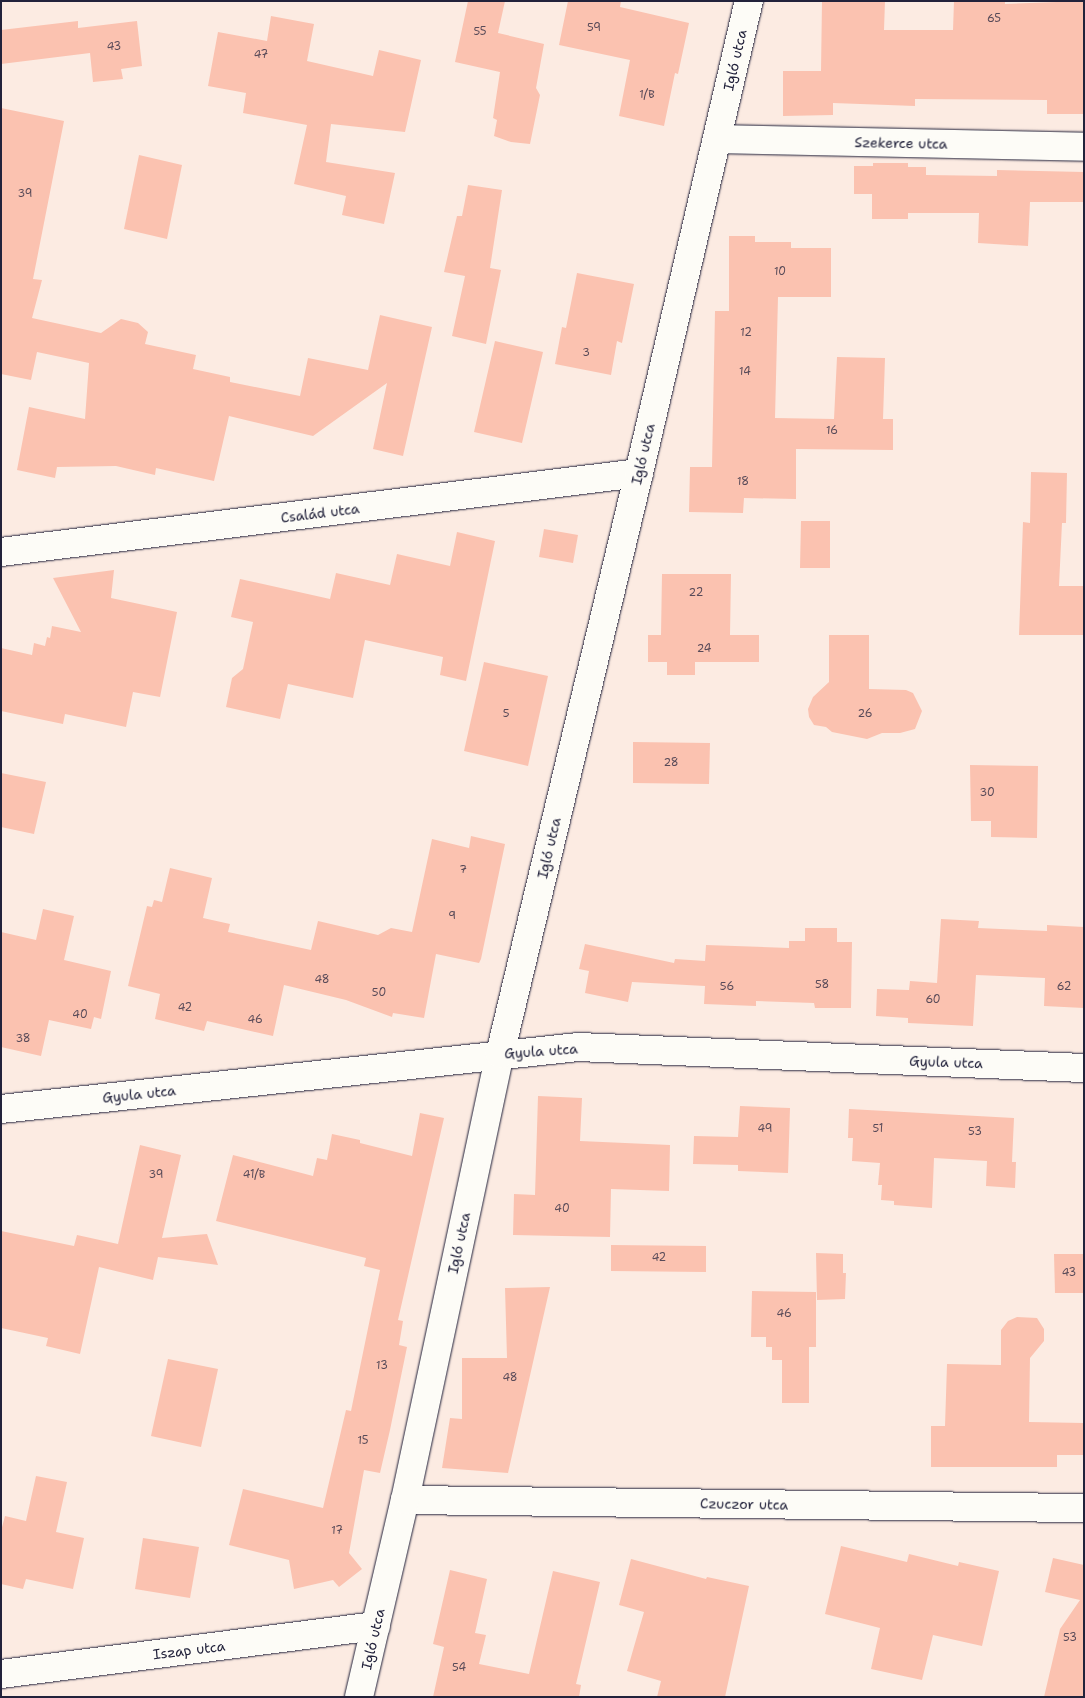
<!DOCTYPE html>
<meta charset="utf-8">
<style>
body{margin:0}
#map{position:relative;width:1085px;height:1698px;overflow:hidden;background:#fcebe2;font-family:"Shantell Sans",sans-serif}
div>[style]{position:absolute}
.building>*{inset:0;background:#fbc2b0}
.roads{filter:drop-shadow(0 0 1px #22223b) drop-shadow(0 0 1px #22223b)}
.minor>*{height:28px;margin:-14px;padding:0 14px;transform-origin:14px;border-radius:14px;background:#fdfcf7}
span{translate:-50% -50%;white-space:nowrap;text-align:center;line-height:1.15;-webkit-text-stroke:4px #fdfcf7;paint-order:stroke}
.number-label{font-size:11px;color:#584a58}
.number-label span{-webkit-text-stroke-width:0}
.street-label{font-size:14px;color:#22223b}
.frame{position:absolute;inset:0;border:2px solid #22223b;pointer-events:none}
</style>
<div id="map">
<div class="building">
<div style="clip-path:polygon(468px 1px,505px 1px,498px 33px,544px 44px,536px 88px,540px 95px,530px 144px,511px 142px,494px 136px,497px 120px,493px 118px,500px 72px,455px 62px)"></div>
<div style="clip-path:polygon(568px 1px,621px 1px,620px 7px,689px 23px,678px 74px,675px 73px,664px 126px,619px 116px,630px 60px,559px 45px)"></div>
<div style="clip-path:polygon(822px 1px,885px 1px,884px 30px,953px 30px,954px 1px,1005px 1px,1005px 4px,1084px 1px,1084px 114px,1047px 114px,1047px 100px,915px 99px,915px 106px,833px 103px,833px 115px,783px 116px,783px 71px,821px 71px)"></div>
<div style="clip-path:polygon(271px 16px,314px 24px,307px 61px,373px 76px,379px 50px,421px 60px,405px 132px,331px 124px,326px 162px,395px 173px,384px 224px,342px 215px,346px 196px,294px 184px,307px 125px,243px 113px,246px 93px,208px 86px,218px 32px,267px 41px)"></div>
<div style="clip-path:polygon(78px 21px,78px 28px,137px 21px,142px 66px,121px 69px,123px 79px,93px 82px,90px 53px,1px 64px,1px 30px)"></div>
<div style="clip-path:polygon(1px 108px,64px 121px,33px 279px,42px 280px,32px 318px,101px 333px,121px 319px,138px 323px,148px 332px,145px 344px,196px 355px,193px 369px,230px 377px,230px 382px,300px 396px,308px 358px,368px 370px,380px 315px,432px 327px,403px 456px,373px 449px,387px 383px,313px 436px,229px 416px,214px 481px,156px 468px,155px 475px,116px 466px,57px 467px,55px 478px,17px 470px,29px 407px,85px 419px,89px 363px,37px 352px,31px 380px,1px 374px)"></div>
<div style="clip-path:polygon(139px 155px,182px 165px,167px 239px,124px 229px)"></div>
<div style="clip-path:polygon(873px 163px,908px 163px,908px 167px,926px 167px,926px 175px,997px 176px,997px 170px,1084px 172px,1084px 202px,1030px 202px,1028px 246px,978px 243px,979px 213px,908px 213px,908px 219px,872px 219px,872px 194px,854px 194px,854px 166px,873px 166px)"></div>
<div style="clip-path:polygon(468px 185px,502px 190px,490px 268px,501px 270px,486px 344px,452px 336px,465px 276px,444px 272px,457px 216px,462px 216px)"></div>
<div style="clip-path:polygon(729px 236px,755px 236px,755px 242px,791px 242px,791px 248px,831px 248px,831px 297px,778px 297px,775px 418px,834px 419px,837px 357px,885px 358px,883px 419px,893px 419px,893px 450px,796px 449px,796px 499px,744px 498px,743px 513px,689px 512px,690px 467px,712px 467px,715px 311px,729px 311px)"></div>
<div style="clip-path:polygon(577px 273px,634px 284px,622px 343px,617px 341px,611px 375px,555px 364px,562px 327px,566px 328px)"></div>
<div style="clip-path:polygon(495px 341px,543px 352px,522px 443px,474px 432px)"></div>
<div style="clip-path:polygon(1031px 472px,1067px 473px,1066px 523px,1062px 523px,1059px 586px,1084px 586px,1084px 635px,1019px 635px,1023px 522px,1030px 523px)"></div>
<div style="clip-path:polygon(801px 521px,830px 521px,830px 568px,800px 568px)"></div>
<div style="clip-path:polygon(544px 529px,578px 535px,573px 563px,539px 557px)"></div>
<div style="clip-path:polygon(457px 532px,495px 541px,466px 681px,440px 675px,443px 657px,365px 640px,353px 698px,288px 684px,280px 719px,226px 707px,232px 678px,243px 669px,253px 622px,231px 617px,240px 579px,330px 599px,336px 573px,390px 585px,397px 554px,450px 566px)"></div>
<div style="clip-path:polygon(114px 570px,111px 598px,177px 612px,160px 697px,133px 692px,126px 727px,65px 714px,63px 724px,1px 711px,1px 648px,32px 655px,34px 643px,45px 646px,47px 637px,50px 638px,52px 626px,81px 632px,53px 578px)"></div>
<div style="clip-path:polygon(662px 574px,731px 574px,730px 635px,759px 635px,759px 662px,695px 662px,695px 675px,667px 675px,667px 662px,648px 662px,648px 635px,661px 635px)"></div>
<div style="clip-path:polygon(829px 635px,869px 635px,869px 689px,906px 690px,913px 693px,922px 711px,915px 729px,900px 733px,882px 733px,867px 739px,832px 732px,826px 727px,814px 725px,809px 717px,808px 709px,813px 697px,829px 682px)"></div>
<div style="clip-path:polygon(484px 662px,548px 676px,528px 766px,464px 751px)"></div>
<div style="clip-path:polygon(633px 742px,710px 743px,709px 784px,633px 783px)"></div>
<div style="clip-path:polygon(970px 765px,1038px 766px,1037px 838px,991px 837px,991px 821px,971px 821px)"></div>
<div style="clip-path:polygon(1px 773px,46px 782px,34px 834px,1px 827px)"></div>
<div style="clip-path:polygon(471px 836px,505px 844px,481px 959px,479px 963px,436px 954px,424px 1018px,393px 1013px,392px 1017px,346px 1000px,284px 985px,273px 1036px,207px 1021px,204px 1031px,155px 1019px,160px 994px,128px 986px,147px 906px,152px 907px,154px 900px,162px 902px,170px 868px,212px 878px,203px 918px,230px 924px,228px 932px,311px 950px,318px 921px,378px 935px,391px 928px,412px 932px,432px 839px,469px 848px)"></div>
<div style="clip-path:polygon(43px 909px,74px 916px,64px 960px,111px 971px,101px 1019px,94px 1017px,91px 1029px,49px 1020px,41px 1056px,1px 1047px,1px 932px,36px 940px)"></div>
<div style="clip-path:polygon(941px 919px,979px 921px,978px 928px,1047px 931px,1047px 925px,1084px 927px,1084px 1008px,1044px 1006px,1045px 978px,976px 975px,973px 1026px,908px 1023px,908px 1018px,876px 1016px,877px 989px,909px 990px,910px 981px,937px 983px)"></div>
<div style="clip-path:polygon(805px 928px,837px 928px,837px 942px,852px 942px,851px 1008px,815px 1008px,814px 1003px,756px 1001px,756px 1006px,704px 1004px,705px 986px,632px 982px,628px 1002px,585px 993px,589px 971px,579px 969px,585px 944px,674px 963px,675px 959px,705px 961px,706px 945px,789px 948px,789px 941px,805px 941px)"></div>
<div style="clip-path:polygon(538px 1096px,582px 1098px,580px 1141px,670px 1145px,669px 1191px,611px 1189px,610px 1237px,513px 1235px,514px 1194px,535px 1195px)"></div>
<div style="clip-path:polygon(740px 1106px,790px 1108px,788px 1173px,738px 1171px,738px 1165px,693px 1164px,694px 1136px,738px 1137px)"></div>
<div style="clip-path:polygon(849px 1109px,1014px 1118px,1012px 1162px,1016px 1162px,1015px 1188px,986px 1186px,987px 1161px,934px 1158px,932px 1208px,894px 1205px,894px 1201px,881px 1200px,882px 1185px,878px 1185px,880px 1163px,852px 1161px,853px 1138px,848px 1138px)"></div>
<div style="clip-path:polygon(420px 1113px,444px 1118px,398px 1320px,403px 1321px,399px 1345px,407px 1347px,390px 1430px,380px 1473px,364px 1470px,349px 1553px,362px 1569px,339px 1587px,333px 1580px,294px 1589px,289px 1560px,229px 1545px,243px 1489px,323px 1508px,346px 1410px,351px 1411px,380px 1270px,364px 1266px,366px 1258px,216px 1221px,233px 1155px,313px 1176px,317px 1158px,327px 1160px,332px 1134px,360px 1140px,360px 1143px,412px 1156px)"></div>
<div style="clip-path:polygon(140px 1145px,181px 1155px,162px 1238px,207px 1234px,218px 1265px,158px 1257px,153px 1280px,99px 1267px,80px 1354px,46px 1346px,48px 1338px,1px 1328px,1px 1231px,74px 1246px,77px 1235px,118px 1244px)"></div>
<div style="clip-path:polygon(611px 1245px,706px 1246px,706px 1272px,611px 1271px)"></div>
<div style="clip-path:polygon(816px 1253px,843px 1254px,843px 1273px,846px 1273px,845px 1299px,817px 1300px)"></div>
<div style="clip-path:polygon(1054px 1254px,1084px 1254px,1084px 1293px,1055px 1293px)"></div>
<div style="clip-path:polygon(550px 1287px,508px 1473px,442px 1468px,450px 1418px,462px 1419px,462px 1358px,507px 1358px,505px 1288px)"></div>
<div style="clip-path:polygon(752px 1291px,816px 1292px,816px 1347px,809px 1347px,809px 1403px,782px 1403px,782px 1360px,772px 1360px,772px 1347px,766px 1347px,766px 1337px,751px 1337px)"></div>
<div style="clip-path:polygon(1017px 1317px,1037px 1318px,1044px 1329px,1044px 1341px,1030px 1358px,1029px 1422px,1084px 1423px,1084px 1455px,1057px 1455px,1057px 1467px,931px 1467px,931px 1426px,945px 1426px,947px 1364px,1001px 1365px,1001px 1330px,1008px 1321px)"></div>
<div style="clip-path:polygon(168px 1359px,218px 1369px,201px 1447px,151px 1436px)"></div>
<div style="clip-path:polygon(36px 1476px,67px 1482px,56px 1532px,84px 1538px,73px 1589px,26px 1579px,23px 1589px,1px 1584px,1px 1531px,5px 1516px,26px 1521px)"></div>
<div style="clip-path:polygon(143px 1538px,199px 1547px,190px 1598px,135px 1589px)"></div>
<div style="clip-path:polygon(841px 1546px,907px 1562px,909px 1554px,958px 1566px,959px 1562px,999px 1571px,982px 1646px,933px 1635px,922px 1680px,871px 1669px,880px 1628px,825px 1614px)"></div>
<div style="clip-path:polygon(1053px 1558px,1084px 1565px,1084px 1697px,1044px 1697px,1060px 1629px,1080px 1600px,1045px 1592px)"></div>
<div style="clip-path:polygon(631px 1559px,706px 1579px,707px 1577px,749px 1586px,725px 1697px,657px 1697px,661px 1681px,627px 1671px,644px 1612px,619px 1605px)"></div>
<div style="clip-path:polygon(450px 1570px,487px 1579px,475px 1633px,486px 1635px,479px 1664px,529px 1674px,553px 1571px,600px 1582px,576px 1684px,581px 1685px,579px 1697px,433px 1697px,444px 1647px,433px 1644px)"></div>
</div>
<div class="roads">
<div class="minor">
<div style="left:717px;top:139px;width:367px;rotate:1.2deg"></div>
<div style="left:1px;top:552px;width:643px;rotate:-7.06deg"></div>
<div style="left:1px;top:1109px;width:580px;rotate:-6.13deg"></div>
<div style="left:578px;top:1047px;width:506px;rotate:2.38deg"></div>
<div style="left:405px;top:1500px;width:679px;rotate:0.68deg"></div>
<div style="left:1px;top:1674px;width:378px;rotate:-7.3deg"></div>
<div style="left:359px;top:1697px;width:202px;rotate:-76.9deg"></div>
<div style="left:405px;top:1500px;width:456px;rotate:-78deg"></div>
<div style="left:500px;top:1054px;width:597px;rotate:-76.55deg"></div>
<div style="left:639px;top:473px;width:485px;rotate:-76.9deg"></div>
</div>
</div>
<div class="number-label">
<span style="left:994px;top:19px">65</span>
<span style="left:594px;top:28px">59</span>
<span style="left:480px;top:32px">55</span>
<span style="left:114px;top:47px">43</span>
<span style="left:261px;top:55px">47</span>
<span style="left:647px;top:95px">1/B</span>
<span style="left:25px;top:194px">39</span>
<span style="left:780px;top:272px">10</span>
<span style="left:746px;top:333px">12</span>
<span style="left:586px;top:353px">3</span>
<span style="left:745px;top:372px">14</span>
<span style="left:832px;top:431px">16</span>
<span style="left:743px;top:482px">18</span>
<span style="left:696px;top:593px">22</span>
<span style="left:704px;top:649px">24</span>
<span style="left:506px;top:714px">5</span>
<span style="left:865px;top:714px">26</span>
<span style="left:671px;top:763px">28</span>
<span style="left:987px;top:793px">30</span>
<span style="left:463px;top:870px">7</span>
<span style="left:452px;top:916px">9</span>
<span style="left:322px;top:980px">48</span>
<span style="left:822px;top:985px">58</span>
<span style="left:727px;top:987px">56</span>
<span style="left:1064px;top:987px">62</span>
<span style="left:379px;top:993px">50</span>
<span style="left:933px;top:1000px">60</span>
<span style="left:185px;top:1008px">42</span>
<span style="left:80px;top:1015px">40</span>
<span style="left:255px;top:1020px">46</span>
<span style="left:23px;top:1039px">38</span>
<span style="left:765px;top:1129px">49</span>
<span style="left:878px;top:1129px">51</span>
<span style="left:975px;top:1132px">53</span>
<span style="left:156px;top:1175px">39</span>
<span style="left:254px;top:1175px">41/B</span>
<span style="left:562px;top:1209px">40</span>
<span style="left:659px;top:1258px">42</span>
<span style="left:1069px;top:1273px">43</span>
<span style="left:784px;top:1314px">46</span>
<span style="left:382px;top:1366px">13</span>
<span style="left:510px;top:1378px">48</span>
<span style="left:363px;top:1441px">15</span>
<span style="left:337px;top:1531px">17</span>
<span style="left:1070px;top:1638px">53</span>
<span style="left:459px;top:1668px">54</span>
</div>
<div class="street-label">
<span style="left:735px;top:60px;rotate:-77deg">Igló utca</span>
<span style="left:901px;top:143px;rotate:1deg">Szekerce utca</span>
<span style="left:643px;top:454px;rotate:-77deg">Igló utca</span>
<span style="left:320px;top:513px;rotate:-7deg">Család utca</span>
<span style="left:549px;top:848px;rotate:-77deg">Igló utca</span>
<span style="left:541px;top:1051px;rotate:-4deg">Gyula utca</span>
<span style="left:946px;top:1062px;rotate:2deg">Gyula utca</span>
<span style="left:139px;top:1094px;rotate:-6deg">Gyula utca</span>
<span style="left:459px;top:1243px;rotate:-78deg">Igló utca</span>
<span style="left:744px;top:1504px;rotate:1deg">Czuczor utca</span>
<span style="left:373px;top:1639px;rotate:-77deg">Igló utca</span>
<span style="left:189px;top:1650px;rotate:-7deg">Iszap utca</span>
</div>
<div class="frame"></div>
</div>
